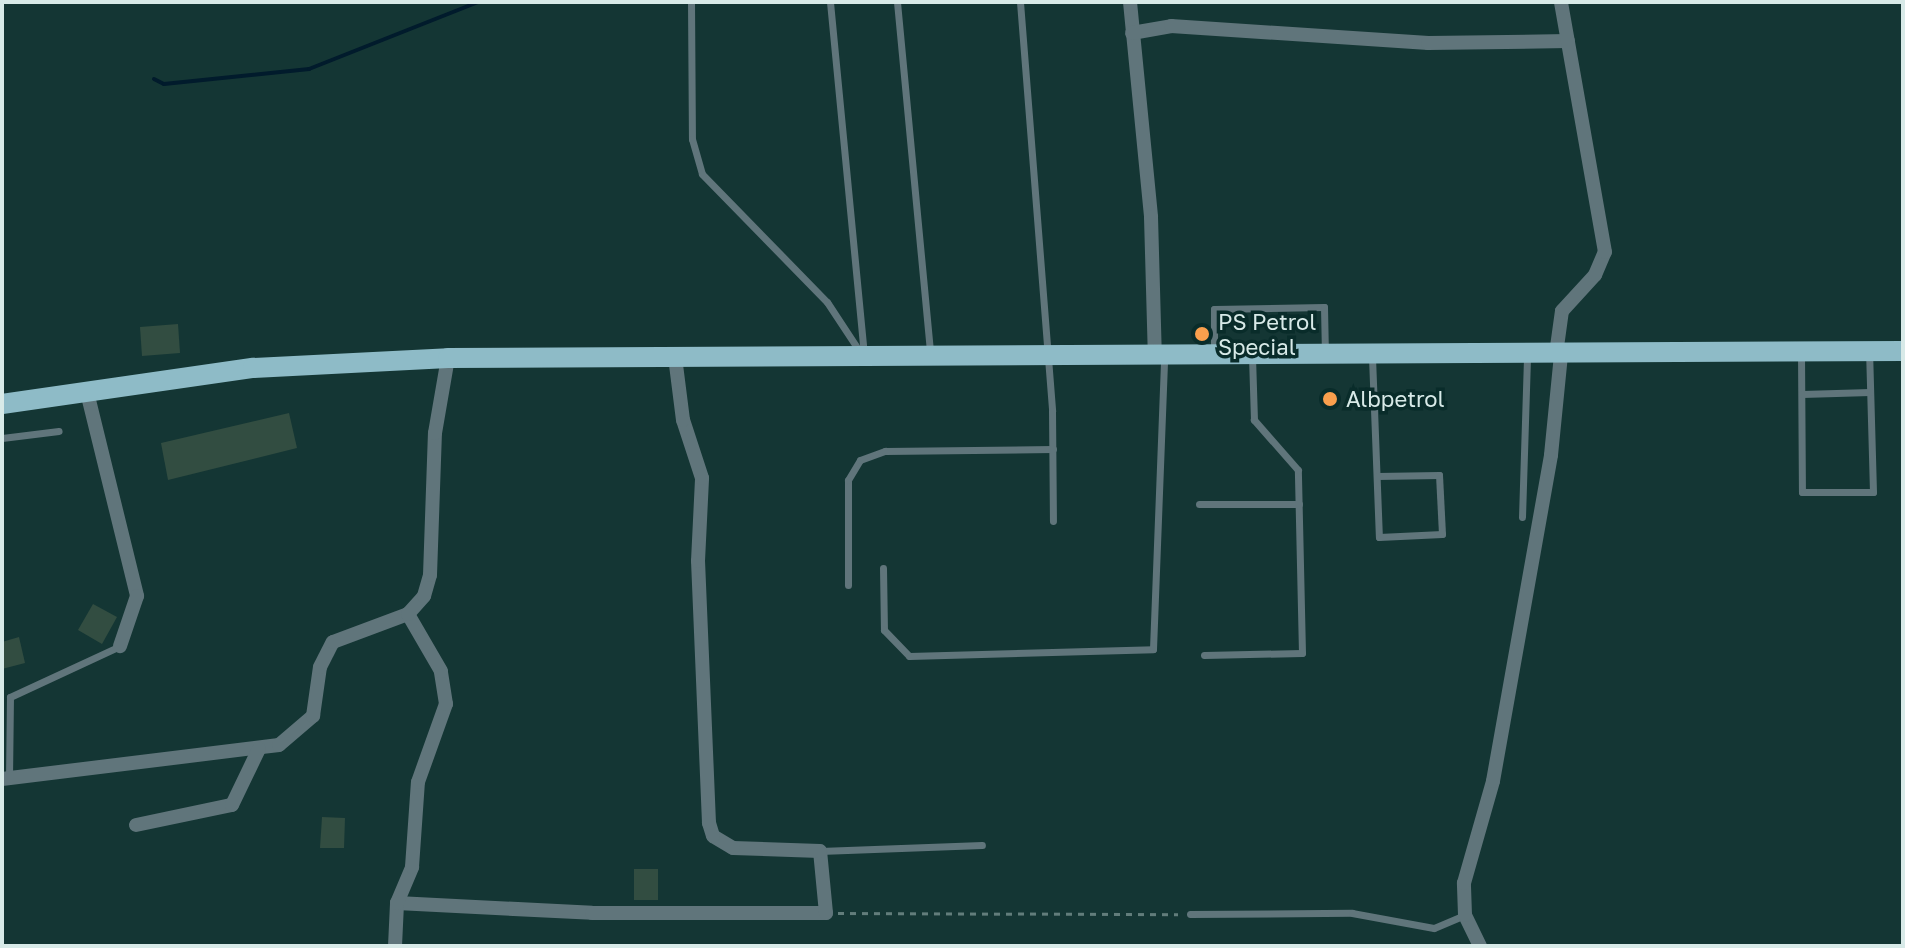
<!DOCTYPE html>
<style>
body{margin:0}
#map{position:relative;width:1905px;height:948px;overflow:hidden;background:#143634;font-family:"Golos Text",sans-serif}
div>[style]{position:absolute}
.stream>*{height:4px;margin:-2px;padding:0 2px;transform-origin:2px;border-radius:2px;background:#011b2c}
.building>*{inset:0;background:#324d41}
.path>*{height:3px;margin-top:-1.5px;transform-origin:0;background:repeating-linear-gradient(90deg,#627d7b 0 6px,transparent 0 12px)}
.service>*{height:7px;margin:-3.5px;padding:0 3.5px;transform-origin:3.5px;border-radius:3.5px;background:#60757b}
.minor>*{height:14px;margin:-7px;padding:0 7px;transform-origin:7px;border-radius:7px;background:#60757b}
.primary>*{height:20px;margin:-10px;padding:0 10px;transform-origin:10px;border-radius:10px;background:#8ebbc7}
.dots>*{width:22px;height:22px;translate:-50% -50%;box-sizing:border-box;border:4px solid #092c2a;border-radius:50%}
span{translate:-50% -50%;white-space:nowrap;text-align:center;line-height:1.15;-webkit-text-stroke:7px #092c2a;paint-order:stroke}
.poi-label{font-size:22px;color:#d8eae8}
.left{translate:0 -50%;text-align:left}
.frame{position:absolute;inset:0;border:4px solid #d8eae8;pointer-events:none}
</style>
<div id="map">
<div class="stream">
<div style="left:154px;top:79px;width:11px;rotate:27deg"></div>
<div style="left:164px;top:84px;width:146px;rotate:-5.9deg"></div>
<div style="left:309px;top:69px;width:182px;rotate:-21.6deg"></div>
</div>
<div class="building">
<div style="clip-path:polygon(178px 324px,180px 353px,142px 356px,140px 327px)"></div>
<div style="clip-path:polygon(289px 413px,297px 448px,168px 480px,161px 443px)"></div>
<div style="clip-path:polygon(93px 604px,117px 617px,102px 644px,78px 630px)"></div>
<div style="clip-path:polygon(19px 637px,25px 663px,2px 669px,2px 642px)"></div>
<div style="clip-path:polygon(322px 817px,345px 818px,344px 848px,320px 848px)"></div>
<div style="clip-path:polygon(634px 869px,658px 869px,658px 900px,634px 900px)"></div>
</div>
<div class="path">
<div style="left:838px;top:913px;width:340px;rotate:0.2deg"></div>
</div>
<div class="service">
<div style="left:691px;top:2px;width:137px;rotate:89.6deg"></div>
<div style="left:692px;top:139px;width:36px;rotate:74deg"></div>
<div style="left:702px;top:174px;width:179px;rotate:45.7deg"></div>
<div style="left:827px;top:302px;width:60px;rotate:56.6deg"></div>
<div style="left:830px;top:2px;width:354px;rotate:84.5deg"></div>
<div style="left:897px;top:2px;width:354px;rotate:84.6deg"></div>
<div style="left:1020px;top:2px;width:410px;rotate:85.5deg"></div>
<div style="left:1052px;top:411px;width:110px;rotate:89.5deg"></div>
<div style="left:1214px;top:352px;width:43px;rotate:-90deg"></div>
<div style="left:1214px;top:309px;width:110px;rotate:-1deg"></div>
<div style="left:1324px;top:307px;width:46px;rotate:88.8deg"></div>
<div style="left:1801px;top:354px;width:138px;rotate:89.6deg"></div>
<div style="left:1802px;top:492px;width:71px"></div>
<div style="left:1873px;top:492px;width:140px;rotate:-91.6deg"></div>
<div style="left:1372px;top:357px;width:180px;rotate:87.8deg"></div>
<div style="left:1379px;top:537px;width:63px;rotate:-2.7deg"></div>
<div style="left:1442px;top:534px;width:59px;rotate:-92.9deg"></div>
<div style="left:1439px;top:475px;width:62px;rotate:179.1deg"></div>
<div style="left:1802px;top:394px;width:68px;rotate:-1.7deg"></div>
<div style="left:2px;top:438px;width:57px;rotate:-7deg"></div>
<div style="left:1199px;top:504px;width:100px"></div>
<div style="left:1522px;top:517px;width:161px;rotate:-88.2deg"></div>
<div style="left:883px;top:568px;width:62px;rotate:89.1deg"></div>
<div style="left:884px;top:630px;width:36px;rotate:46deg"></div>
<div style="left:909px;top:656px;width:244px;rotate:-1.6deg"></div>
<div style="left:1153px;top:649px;width:290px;rotate:-87.8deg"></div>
<div style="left:848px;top:585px;width:105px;rotate:-90deg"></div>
<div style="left:848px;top:480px;width:23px;rotate:-59deg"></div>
<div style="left:860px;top:460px;width:27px;rotate:-20deg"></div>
<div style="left:885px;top:451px;width:168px;rotate:-0.7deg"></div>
<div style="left:1204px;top:655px;width:98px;rotate:-1.2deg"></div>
<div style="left:1302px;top:653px;width:183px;rotate:-91.3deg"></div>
<div style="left:1298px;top:470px;width:67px;rotate:-131.3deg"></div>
<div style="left:1254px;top:420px;width:62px;rotate:-91.8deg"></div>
<div style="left:9px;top:778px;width:81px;rotate:-89.3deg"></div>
<div style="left:10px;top:697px;width:121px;rotate:-24.9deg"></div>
<div style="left:820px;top:851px;width:162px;rotate:-2.1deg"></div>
<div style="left:1190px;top:914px;width:162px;rotate:-0.4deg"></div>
<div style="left:1352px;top:913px;width:83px;rotate:10.4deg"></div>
<div style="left:1434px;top:928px;width:34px;rotate:-23deg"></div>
</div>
<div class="minor">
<div style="left:1130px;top:2px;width:216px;rotate:84.4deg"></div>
<div style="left:1151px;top:217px;width:139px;rotate:88.4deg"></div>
<div style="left:1132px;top:33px;width:40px;rotate:-10deg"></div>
<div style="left:1171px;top:26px;width:258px;rotate:3.8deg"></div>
<div style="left:1428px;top:43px;width:140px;rotate:-0.8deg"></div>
<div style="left:1556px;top:354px;width:43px;rotate:-82.1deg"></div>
<div style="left:1562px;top:311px;width:49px;rotate:-47.5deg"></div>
<div style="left:1595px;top:275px;width:25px;rotate:-67deg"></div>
<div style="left:1605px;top:252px;width:254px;rotate:-100deg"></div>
<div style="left:87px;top:392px;width:210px;rotate:76.2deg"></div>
<div style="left:137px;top:596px;width:53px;rotate:108.8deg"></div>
<div style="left:2px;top:779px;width:279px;rotate:-7deg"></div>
<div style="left:279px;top:745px;width:45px;rotate:-40.5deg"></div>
<div style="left:313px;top:716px;width:49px;rotate:-81.9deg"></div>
<div style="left:320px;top:667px;width:28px;rotate:-63deg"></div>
<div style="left:333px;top:642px;width:80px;rotate:-20.5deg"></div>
<div style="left:136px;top:825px;width:98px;rotate:-11.8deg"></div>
<div style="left:232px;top:805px;width:62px;rotate:-64.3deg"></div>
<div style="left:397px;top:903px;width:195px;rotate:2.9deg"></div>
<div style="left:592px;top:913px;width:234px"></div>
<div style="left:826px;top:913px;width:62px;rotate:-95.5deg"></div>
<div style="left:820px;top:851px;width:87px;rotate:-178deg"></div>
<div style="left:733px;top:848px;width:23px;rotate:-149deg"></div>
<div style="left:713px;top:836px;width:14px;rotate:-107deg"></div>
<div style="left:709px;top:823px;width:262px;rotate:-92.4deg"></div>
<div style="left:698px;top:561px;width:83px;rotate:-87.2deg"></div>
<div style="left:702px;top:478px;width:61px;rotate:-108.1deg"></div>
<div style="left:683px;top:420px;width:64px;rotate:-97.2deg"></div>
<div style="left:395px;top:946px;width:43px;rotate:-87.3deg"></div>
<div style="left:397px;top:903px;width:39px;rotate:-67deg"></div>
<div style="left:412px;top:867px;width:85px;rotate:-86deg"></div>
<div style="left:418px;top:782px;width:83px;rotate:-70.3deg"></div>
<div style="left:446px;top:704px;width:33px;rotate:-99deg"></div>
<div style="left:441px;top:671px;width:66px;rotate:-120.1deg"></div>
<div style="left:408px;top:614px;width:24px;rotate:-48deg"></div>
<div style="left:424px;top:596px;width:22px;rotate:-74deg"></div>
<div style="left:430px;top:575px;width:142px;rotate:-88deg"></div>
<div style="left:435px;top:433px;width:76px;rotate:-80.2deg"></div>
<div style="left:1480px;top:946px;width:34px;rotate:-116deg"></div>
<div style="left:1465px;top:915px;width:32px;rotate:-92deg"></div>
<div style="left:1464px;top:883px;width:106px;rotate:-74.1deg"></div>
<div style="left:1493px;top:781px;width:331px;rotate:-79.9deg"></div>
<div style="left:1551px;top:455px;width:101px;rotate:-84.3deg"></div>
</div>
<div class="primary">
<div style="left:2px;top:404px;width:254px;rotate:-8.2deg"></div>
<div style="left:253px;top:368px;width:195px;rotate:-2.9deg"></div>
<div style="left:448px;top:358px;width:1455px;rotate:-0.28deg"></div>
</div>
<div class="dots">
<div style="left:1202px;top:334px;background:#f99f4d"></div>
<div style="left:1330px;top:399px;background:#f99f4d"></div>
</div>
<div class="poi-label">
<span class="left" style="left:1218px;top:334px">PS Petrol<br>Special</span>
<span class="left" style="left:1346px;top:399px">Albpetrol</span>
</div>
<div class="frame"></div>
</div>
